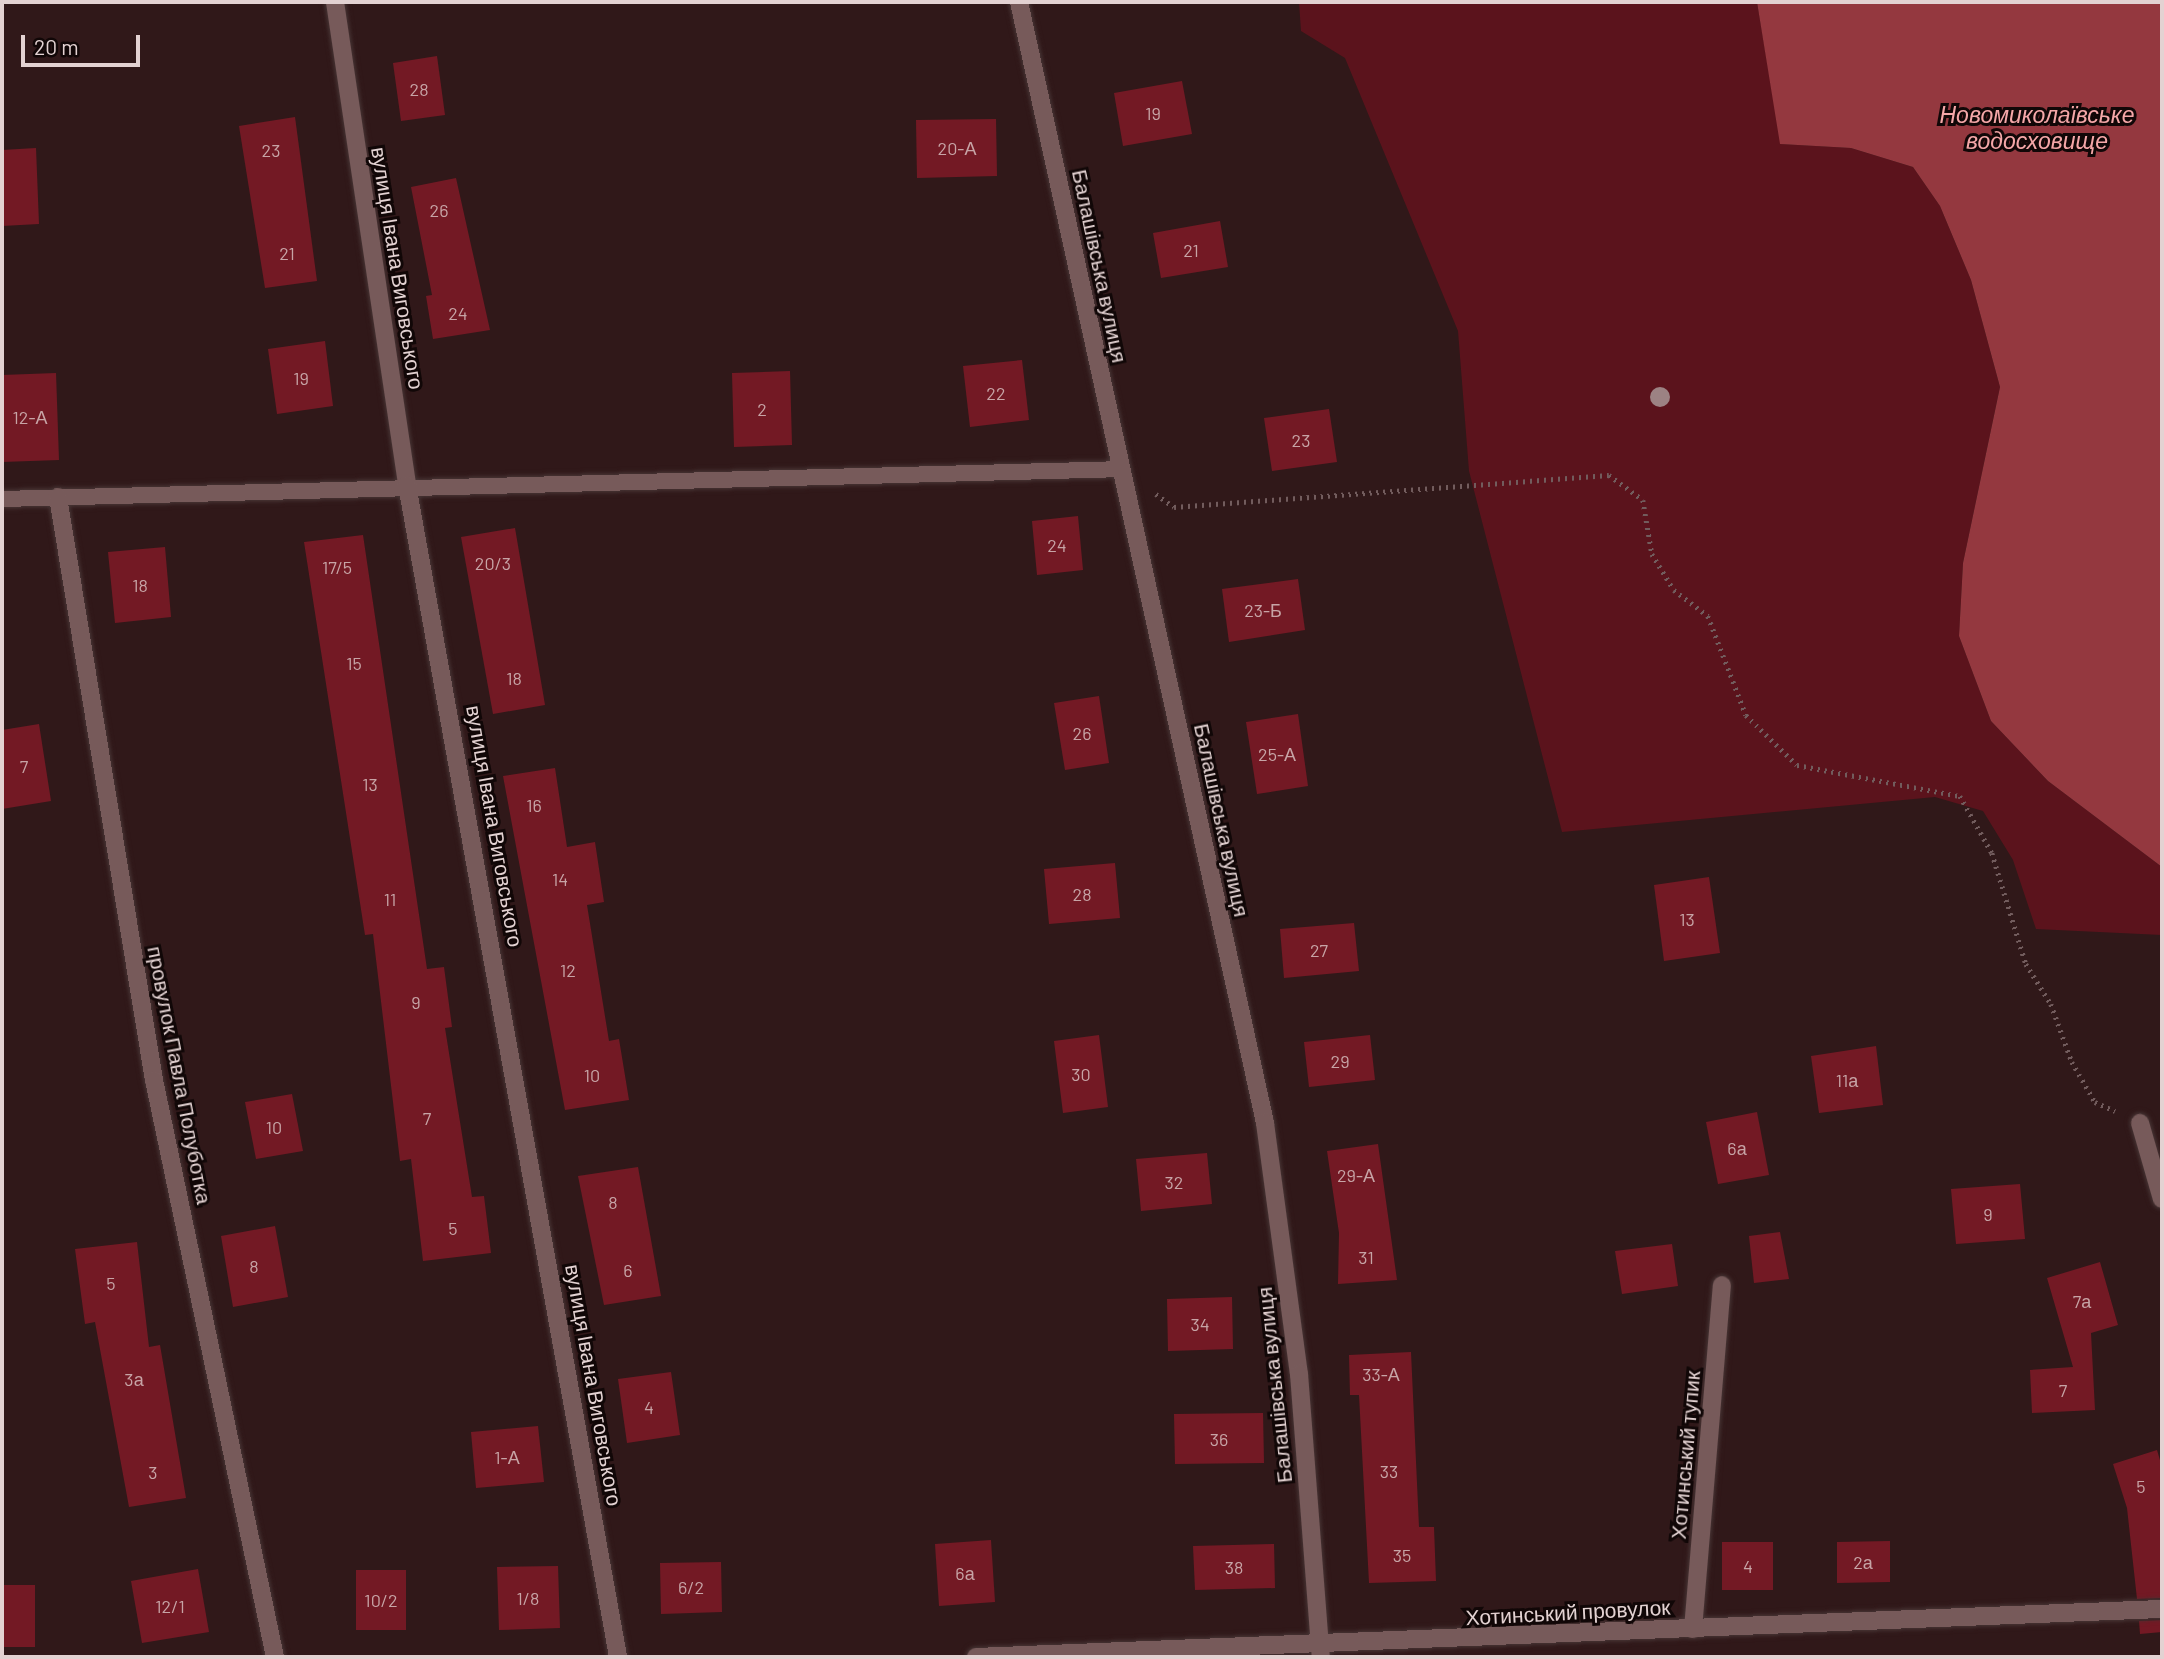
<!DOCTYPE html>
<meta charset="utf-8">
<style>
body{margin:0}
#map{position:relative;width:2164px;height:1659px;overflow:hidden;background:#301819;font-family:Barlow,sans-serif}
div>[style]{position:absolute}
.green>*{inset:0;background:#5b131c}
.water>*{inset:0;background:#94383f}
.building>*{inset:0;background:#731924}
.path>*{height:4.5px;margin-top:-2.25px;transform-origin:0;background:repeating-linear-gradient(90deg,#725c5d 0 2px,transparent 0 7px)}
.roads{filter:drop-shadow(0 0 2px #473535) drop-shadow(0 0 2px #473535)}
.service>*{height:16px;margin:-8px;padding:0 8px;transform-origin:8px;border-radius:8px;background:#775a5a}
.minor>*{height:18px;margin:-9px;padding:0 9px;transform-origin:9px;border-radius:9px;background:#775a5a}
.trees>*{width:20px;height:20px;margin:-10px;border-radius:50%;background:#9c8283}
span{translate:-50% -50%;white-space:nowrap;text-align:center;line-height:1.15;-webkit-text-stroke:6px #110707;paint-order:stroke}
.number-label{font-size:18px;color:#c7a4a6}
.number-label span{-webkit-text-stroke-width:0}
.street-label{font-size:21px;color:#e3d2d2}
.water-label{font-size:23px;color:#f5a7a8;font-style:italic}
.frame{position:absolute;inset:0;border:4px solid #e3d2d2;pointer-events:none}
.scale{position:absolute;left:21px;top:35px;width:119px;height:32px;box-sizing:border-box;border:4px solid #e3d2d2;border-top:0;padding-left:9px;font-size:21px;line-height:24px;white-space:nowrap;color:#e3d2d2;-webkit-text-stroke:5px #110707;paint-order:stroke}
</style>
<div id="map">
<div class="green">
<div style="clip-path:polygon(1299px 2px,1757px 2px,1781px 144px,1851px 148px,1913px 167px,1940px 206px,1971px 280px,2000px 387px,1963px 563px,1959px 636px,1991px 721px,2048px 781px,2162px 867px,2162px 935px,2036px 929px,2013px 860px,1983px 811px,1935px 797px,1562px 832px,1469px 471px,1458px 331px,1345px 58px,1301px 31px)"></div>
</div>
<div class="water">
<div style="clip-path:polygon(1757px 2px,2162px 2px,2162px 867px,2048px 781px,1991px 721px,1959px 636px,1963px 563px,2000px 387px,1971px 280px,1940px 206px,1913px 167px,1851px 148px,1780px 144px)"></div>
</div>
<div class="building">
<div style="clip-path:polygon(437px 56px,445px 115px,401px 121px,393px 63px)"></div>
<div style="clip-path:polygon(1182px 81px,1192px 134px,1123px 146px,1114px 93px)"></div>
<div style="clip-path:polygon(295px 117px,317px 281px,265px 288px,239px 126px)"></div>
<div style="clip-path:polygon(996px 119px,997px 176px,917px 178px,916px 120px)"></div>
<div style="clip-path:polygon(36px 148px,39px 224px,2px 226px,2px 150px)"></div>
<div style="clip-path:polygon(456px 178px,490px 330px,433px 339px,426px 296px,432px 295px,411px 187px)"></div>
<div style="clip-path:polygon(1220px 221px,1228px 267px,1161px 278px,1153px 233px)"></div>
<div style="clip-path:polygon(325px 341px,333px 406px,277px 414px,268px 349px)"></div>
<div style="clip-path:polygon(1022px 360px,1029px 420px,970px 427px,963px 366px)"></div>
<div style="clip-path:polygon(790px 371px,792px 445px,734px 447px,732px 373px)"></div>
<div style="clip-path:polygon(56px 373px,59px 460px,2px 462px,2px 375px)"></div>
<div style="clip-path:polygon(1329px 409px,1337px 462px,1272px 471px,1264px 418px)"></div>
<div style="clip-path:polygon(1078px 516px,1083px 570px,1037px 575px,1032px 521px)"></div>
<div style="clip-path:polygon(515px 528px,545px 705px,493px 714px,461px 537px)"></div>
<div style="clip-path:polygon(363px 535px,427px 969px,444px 967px,452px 1027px,445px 1028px,472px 1197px,484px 1196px,491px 1253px,423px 1261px,411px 1159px,400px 1161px,373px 934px,365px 935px,304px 542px)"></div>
<div style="clip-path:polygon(165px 547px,171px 617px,115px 623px,108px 552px)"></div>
<div style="clip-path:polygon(1298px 579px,1305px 630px,1229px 642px,1222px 589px)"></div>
<div style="clip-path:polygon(1099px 696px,1109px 763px,1065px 770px,1054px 703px)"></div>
<div style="clip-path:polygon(1298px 714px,1308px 786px,1257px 794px,1246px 722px)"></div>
<div style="clip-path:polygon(39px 724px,51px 801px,2px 809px,2px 730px)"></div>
<div style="clip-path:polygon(555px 768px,567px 847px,595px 842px,604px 902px,587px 905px,609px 1041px,619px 1039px,629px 1100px,565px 1110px,503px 776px)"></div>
<div style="clip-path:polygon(1115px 863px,1120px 918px,1049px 924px,1044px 869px)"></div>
<div style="clip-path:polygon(1709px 877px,1720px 953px,1664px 961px,1654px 885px)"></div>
<div style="clip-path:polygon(1354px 923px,1359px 971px,1284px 978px,1280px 929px)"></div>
<div style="clip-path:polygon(1099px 1035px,1108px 1107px,1063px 1113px,1054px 1041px)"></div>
<div style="clip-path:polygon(1370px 1035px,1375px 1080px,1309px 1087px,1304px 1042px)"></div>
<div style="clip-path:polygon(1876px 1046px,1883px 1105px,1819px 1113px,1811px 1056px)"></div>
<div style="clip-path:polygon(292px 1094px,303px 1151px,256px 1159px,245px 1102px)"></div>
<div style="clip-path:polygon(1757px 1112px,1769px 1175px,1718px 1184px,1706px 1122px)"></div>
<div style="clip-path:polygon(1378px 1144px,1397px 1280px,1338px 1284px,1339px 1233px,1327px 1151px)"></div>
<div style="clip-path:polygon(1207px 1153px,1212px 1204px,1141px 1211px,1136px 1159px)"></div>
<div style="clip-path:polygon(638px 1167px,661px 1296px,604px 1305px,578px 1176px)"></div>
<div style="clip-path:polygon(2020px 1184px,2025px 1239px,1956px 1244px,1951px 1189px)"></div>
<div style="clip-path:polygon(275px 1226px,288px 1297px,233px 1307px,221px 1236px)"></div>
<div style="clip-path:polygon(1780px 1232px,1789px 1279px,1754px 1283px,1749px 1236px)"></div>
<div style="clip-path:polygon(137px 1242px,149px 1347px,160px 1345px,186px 1498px,129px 1507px,95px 1322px,85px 1324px,75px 1249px)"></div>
<div style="clip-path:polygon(1672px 1244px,1678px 1286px,1622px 1294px,1615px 1251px)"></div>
<div style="clip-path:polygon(2100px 1262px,2118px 1325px,2091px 1333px,2095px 1410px,2032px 1413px,2030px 1370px,2073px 1367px,2047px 1278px)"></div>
<div style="clip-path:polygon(1232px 1297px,1233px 1349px,1168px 1351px,1167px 1299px)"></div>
<div style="clip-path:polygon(1411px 1352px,1419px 1527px,1434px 1527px,1436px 1581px,1369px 1583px,1359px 1395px,1350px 1395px,1349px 1355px)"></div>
<div style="clip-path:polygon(671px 1372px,680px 1435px,627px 1443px,618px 1379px)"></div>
<div style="clip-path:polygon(1263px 1413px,1264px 1463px,1175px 1464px,1174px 1414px)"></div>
<div style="clip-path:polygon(538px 1426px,544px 1482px,476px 1488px,471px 1432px)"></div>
<div style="clip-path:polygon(2157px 1450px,2162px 1467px,2162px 1598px,2137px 1599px,2127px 1508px,2113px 1464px)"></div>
<div style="clip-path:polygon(991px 1540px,995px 1602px,939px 1606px,935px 1544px)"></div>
<div style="clip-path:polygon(1890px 1541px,1890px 1582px,1837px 1583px,1837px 1542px)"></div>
<div style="clip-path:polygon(1722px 1542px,1773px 1542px,1773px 1590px,1722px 1590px)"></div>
<div style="clip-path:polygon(1274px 1544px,1275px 1588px,1195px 1590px,1193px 1546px)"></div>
<div style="clip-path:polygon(721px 1562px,722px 1612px,661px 1614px,660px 1563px)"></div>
<div style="clip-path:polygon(558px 1566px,560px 1628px,499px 1630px,497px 1567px)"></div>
<div style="clip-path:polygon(198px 1569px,209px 1632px,142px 1643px,131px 1581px)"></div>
<div style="clip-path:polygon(356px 1570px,406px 1570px,406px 1630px,356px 1630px)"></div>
<div style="clip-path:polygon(2px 1585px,35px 1585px,35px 1647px,2px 1647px)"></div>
<div style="clip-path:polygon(2162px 1620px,2162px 1632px,2140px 1634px,2139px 1621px)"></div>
</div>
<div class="path">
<div style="left:1156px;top:494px;width:22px;rotate:36deg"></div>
<div style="left:1174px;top:507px;width:436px;rotate:-4.2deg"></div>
<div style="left:1609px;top:475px;width:42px;rotate:36.3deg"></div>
<div style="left:1643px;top:500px;width:55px;rotate:80.5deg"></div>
<div style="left:1652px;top:554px;width:42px;rotate:58.6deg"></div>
<div style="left:1674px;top:590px;width:43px;rotate:37.4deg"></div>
<div style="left:1708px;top:616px;width:106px;rotate:69deg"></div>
<div style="left:1746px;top:715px;width:71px;rotate:44.4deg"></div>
<div style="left:1797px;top:765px;width:166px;rotate:10.8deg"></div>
<div style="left:1960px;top:796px;width:65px;rotate:60.7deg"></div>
<div style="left:1992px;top:853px;width:116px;rotate:73deg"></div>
<div style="left:2026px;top:964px;width:47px;rotate:58deg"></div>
<div style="left:2051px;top:1004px;width:62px;rotate:70.1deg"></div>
<div style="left:2072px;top:1062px;width:46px;rotate:60.1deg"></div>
<div style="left:2095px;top:1102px;width:22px;rotate:24deg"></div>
</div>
<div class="roads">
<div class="service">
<div style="left:2px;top:499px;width:1120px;rotate:-1.53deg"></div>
</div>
<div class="minor">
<div style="left:335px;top:2px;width:488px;rotate:81.5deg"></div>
<div style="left:407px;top:485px;width:1191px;rotate:79.79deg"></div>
<div style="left:1019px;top:2px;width:1148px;rotate:77.62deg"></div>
<div style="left:1265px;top:1123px;width:253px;rotate:82.3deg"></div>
<div style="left:1299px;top:1374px;width:284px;rotate:85.6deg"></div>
<div style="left:58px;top:497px;width:591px;rotate:80.65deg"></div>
<div style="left:154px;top:1080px;width:590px;rotate:78.16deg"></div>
<div style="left:2140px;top:1123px;width:79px;rotate:73.9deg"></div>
<div style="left:1693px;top:1629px;width:345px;rotate:-85.2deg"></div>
<div style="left:976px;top:1657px;width:1187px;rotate:-2.32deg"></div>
</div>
</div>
<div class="trees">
<div style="left:1660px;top:397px"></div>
</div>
<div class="number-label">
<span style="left:419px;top:89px">28</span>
<span style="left:1153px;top:113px">19</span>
<span style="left:957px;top:148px">20-А</span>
<span style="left:271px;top:150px">23</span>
<span style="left:439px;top:210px">26</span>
<span style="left:1191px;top:250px">21</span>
<span style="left:287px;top:253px">21</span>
<span style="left:458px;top:313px">24</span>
<span style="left:301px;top:378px">19</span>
<span style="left:996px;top:393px">22</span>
<span style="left:762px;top:409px">2</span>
<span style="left:30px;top:417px">12-А</span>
<span style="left:1301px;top:440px">23</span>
<span style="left:1057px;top:545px">24</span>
<span style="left:493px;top:563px">20/3</span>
<span style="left:337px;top:567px">17/5</span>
<span style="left:140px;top:585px">18</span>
<span style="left:1263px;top:610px">23-Б</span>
<span style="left:354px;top:663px">15</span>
<span style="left:514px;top:678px">18</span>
<span style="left:1082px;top:733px">26</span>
<span style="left:1277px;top:754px">25-А</span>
<span style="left:24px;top:766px">7</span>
<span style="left:370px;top:784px">13</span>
<span style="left:534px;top:805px">16</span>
<span style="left:560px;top:879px">14</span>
<span style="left:1082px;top:894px">28</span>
<span style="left:390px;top:899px">11</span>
<span style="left:1687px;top:919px">13</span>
<span style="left:1319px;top:950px">27</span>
<span style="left:568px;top:970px">12</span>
<span style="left:416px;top:1002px">9</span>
<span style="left:1340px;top:1061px">29</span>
<span style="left:1081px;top:1074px">30</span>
<span style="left:592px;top:1075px">10</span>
<span style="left:1847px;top:1080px">11а</span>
<span style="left:427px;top:1118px">7</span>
<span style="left:274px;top:1127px">10</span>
<span style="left:1737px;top:1148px">6а</span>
<span style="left:1356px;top:1175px">29-А</span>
<span style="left:1174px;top:1182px">32</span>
<span style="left:613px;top:1202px">8</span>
<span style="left:1988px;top:1214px">9</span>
<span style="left:453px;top:1228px">5</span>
<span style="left:1366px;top:1257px">31</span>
<span style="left:254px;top:1266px">8</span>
<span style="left:628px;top:1270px">6</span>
<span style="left:111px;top:1283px">5</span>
<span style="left:2082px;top:1301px">7а</span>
<span style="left:1200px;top:1324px">34</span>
<span style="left:1381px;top:1374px">33-А</span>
<span style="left:134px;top:1379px">3а</span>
<span style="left:2063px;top:1390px">7</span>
<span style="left:649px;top:1407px">4</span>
<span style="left:1219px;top:1439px">36</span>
<span style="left:507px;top:1457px">1-А</span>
<span style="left:1389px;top:1471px">33</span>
<span style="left:153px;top:1472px">3</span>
<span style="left:2141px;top:1486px">5</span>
<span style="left:1402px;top:1555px">35</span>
<span style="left:1863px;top:1562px">2а</span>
<span style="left:1748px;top:1566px">4</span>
<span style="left:1234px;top:1567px">38</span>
<span style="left:965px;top:1573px">6а</span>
<span style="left:691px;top:1587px">6/2</span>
<span style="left:528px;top:1598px">1/8</span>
<span style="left:381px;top:1600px">10/2</span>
<span style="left:170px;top:1606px">12/1</span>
</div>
<div class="street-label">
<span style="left:1100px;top:266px;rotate:78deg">Балашівська вулиця</span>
<span style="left:398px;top:268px;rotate:81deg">вулиця Івана Виговського</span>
<span style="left:1222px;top:820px;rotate:78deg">Балашівська вулиця</span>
<span style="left:495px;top:826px;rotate:80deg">вулиця Івана Виговського</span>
<span style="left:180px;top:1075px;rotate:79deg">провулок Павла Полуботка</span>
<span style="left:594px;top:1385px;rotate:80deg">вулиця Івана Виговського</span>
<span style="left:1274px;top:1385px;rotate:-96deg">Балашівська вулиця</span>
<span style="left:1685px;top:1455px;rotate:-85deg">Хотинський тупик</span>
<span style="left:1568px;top:1612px;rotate:-3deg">Хотинський провулок</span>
</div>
<div class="water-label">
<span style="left:2037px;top:127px">Новомиколаївське<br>водосховище</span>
</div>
<div class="frame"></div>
<div class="scale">20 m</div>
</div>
